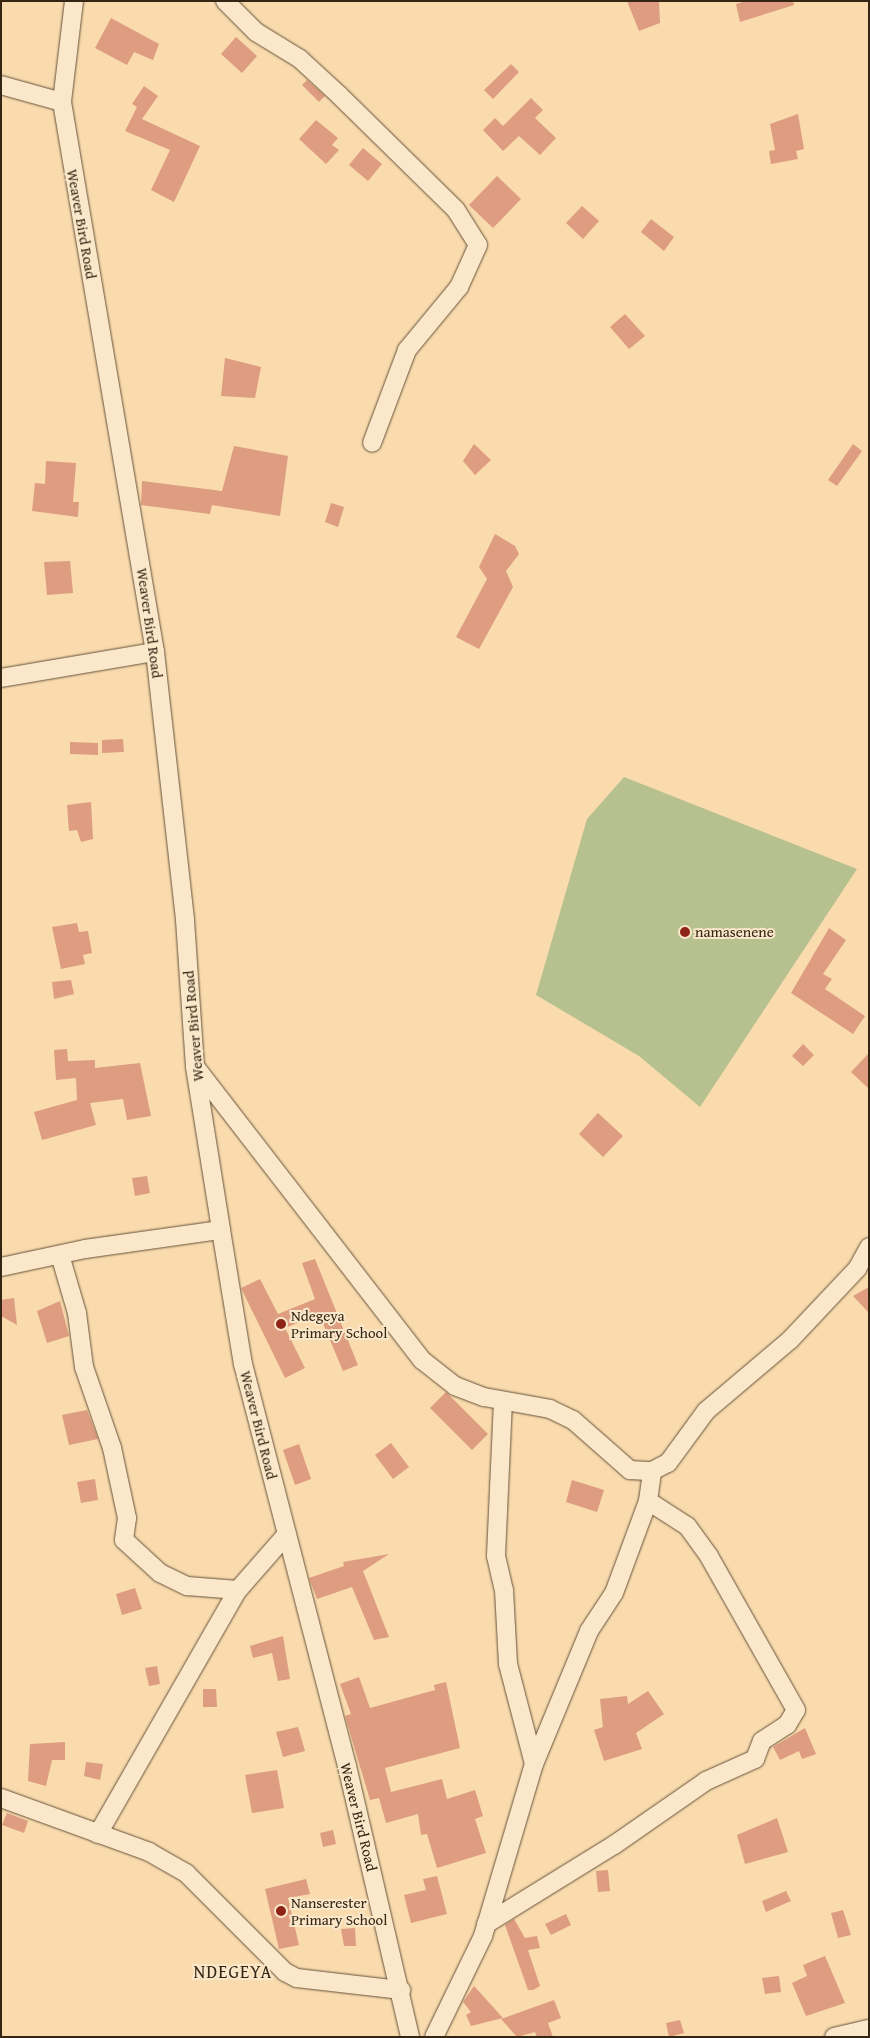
<!DOCTYPE html>
<style>
body{margin:0}
#map{position:relative;width:870px;height:2038px;overflow:hidden;background:#f9dbae;font-family:"Gentium Book Plus",serif}
div>[style]{position:absolute}
.green>*{inset:0;background:#b7c18f}
.building>*{inset:0;background:#de9c80}
.roads{filter:drop-shadow(0 0 1px #66523a) drop-shadow(0 0 1px #66523a)}
.street>*{height:18px;margin:-9px;padding:0 9px;transform-origin:9px;border-radius:9px;background:#fbe8ca}
.dots>*{width:14px;height:14px;translate:-50% -50%;box-sizing:border-box;border:2px solid #fbe8ca;border-radius:50%}
span{translate:-50% -50%;white-space:nowrap;text-align:center;line-height:1.15;-webkit-text-stroke:4px #fbe8ca;paint-order:stroke}
.street-label{font-size:15px;color:#352513}
.poi-label{font-size:15px;color:#352513}
.left{translate:0 -50%;text-align:left}
.quarter-label{font-size:18px;color:#352513;letter-spacing:1px}
.frame{position:absolute;inset:0;border:2px solid #352513;pointer-events:none}
</style>
<div id="map">
<div class="green">
<div style="clip-path:polygon(624px 777px,857px 869px,700px 1107px,639px 1056px,536px 995px,587px 819px)"></div>
</div>
<div class="building">
<div style="clip-path:polygon(627px 1px,659px 1px,660px 23px,639px 31px)"></div>
<div style="clip-path:polygon(746px 1px,793px 1px,794px 5px,740px 22px,736px 4px)"></div>
<div style="clip-path:polygon(111px 18px,159px 44px,153px 60px,134px 52px,127px 65px,95px 48px)"></div>
<div style="clip-path:polygon(236px 37px,257px 56px,242px 73px,221px 54px)"></div>
<div style="clip-path:polygon(511px 64px,519px 72px,493px 99px,484px 90px)"></div>
<div style="clip-path:polygon(307px 80px,325px 96px,319px 102px,302px 85px)"></div>
<div style="clip-path:polygon(144px 86px,158px 96px,142px 119px,200px 146px,174px 202px,151px 190px,170px 150px,125px 131px,137px 107px,132px 104px)"></div>
<div style="clip-path:polygon(531px 98px,543px 110px,535px 118px,556px 138px,540px 155px,519px 136px,503px 151px,483px 130px,495px 118px,503px 126px)"></div>
<div style="clip-path:polygon(798px 114px,804px 149px,796px 151px,798px 159px,771px 164px,769px 151px,775px 150px,770px 124px)"></div>
<div style="clip-path:polygon(316px 120px,338px 138px,332px 145px,339px 150px,326px 164px,299px 139px)"></div>
<div style="clip-path:polygon(363px 148px,382px 164px,368px 181px,349px 165px)"></div>
<div style="clip-path:polygon(497px 176px,521px 199px,493px 228px,469px 205px)"></div>
<div style="clip-path:polygon(582px 206px,599px 221px,583px 239px,566px 223px)"></div>
<div style="clip-path:polygon(651px 219px,674px 237px,664px 251px,641px 232px)"></div>
<div style="clip-path:polygon(625px 314px,645px 336px,629px 349px,610px 327px)"></div>
<div style="clip-path:polygon(225px 358px,261px 367px,255px 398px,221px 396px)"></div>
<div style="clip-path:polygon(474px 444px,491px 460px,475px 475px,463px 461px)"></div>
<div style="clip-path:polygon(853px 444px,862px 451px,837px 486px,828px 480px)"></div>
<div style="clip-path:polygon(234px 446px,288px 456px,280px 516px,212px 505px,210px 514px,141px 505px,142px 481px,222px 491px)"></div>
<div style="clip-path:polygon(46px 461px,76px 463px,73px 502px,79px 502px,78px 517px,32px 511px,35px 483px,45px 484px)"></div>
<div style="clip-path:polygon(331px 503px,344px 507px,338px 527px,325px 522px)"></div>
<div style="clip-path:polygon(495px 534px,515px 546px,519px 554px,506px 571px,513px 587px,479px 649px,456px 637px,487px 579px,479px 567px)"></div>
<div style="clip-path:polygon(70px 561px,73px 593px,47px 595px,44px 562px)"></div>
<div style="clip-path:polygon(123px 739px,124px 752px,102px 753px,102px 740px)"></div>
<div style="clip-path:polygon(70px 742px,98px 743px,98px 755px,70px 754px)"></div>
<div style="clip-path:polygon(91px 802px,93px 839px,81px 842px,77px 830px,69px 831px,67px 805px)"></div>
<div style="clip-path:polygon(77px 923px,79px 932px,88px 931px,92px 953px,83px 955px,85px 964px,61px 969px,52px 927px)"></div>
<div style="clip-path:polygon(829px 928px,846px 940px,823px 974px,832px 979px,825px 989px,865px 1016px,853px 1034px,791px 993px)"></div>
<div style="clip-path:polygon(71px 980px,74px 994px,54px 999px,52px 982px)"></div>
<div style="clip-path:polygon(803px 1044px,814px 1055px,803px 1066px,792px 1056px)"></div>
<div style="clip-path:polygon(67px 1049px,68px 1061px,95px 1060px,95px 1068px,140px 1063px,151px 1116px,127px 1120px,123px 1099px,90px 1103px,96px 1125px,42px 1140px,34px 1112px,77px 1100px,76px 1078px,56px 1080px,54px 1050px)"></div>
<div style="clip-path:polygon(869px 1053px,869px 1089px,851px 1072px)"></div>
<div style="clip-path:polygon(598px 1113px,623px 1136px,603px 1157px,579px 1134px)"></div>
<div style="clip-path:polygon(147px 1176px,150px 1193px,135px 1196px,132px 1178px)"></div>
<div style="clip-path:polygon(315px 1259px,358px 1365px,343px 1371px,319px 1314px,285px 1328px,305px 1368px,285px 1378px,241px 1288px,260px 1279px,278px 1314px,315px 1299px,302px 1263px)"></div>
<div style="clip-path:polygon(869px 1287px,869px 1313px,853px 1296px)"></div>
<div style="clip-path:polygon(14px 1298px,17px 1325px,1px 1316px,1px 1300px)"></div>
<div style="clip-path:polygon(60px 1301px,69px 1336px,47px 1343px,37px 1311px)"></div>
<div style="clip-path:polygon(446px 1392px,488px 1434px,472px 1450px,430px 1408px)"></div>
<div style="clip-path:polygon(87px 1410px,98px 1439px,69px 1445px,62px 1415px)"></div>
<div style="clip-path:polygon(391px 1443px,409px 1467px,393px 1479px,375px 1455px)"></div>
<div style="clip-path:polygon(299px 1444px,311px 1479px,295px 1485px,283px 1450px)"></div>
<div style="clip-path:polygon(95px 1479px,98px 1500px,81px 1503px,77px 1482px)"></div>
<div style="clip-path:polygon(572px 1480px,604px 1490px,597px 1512px,566px 1502px)"></div>
<div style="clip-path:polygon(389px 1554px,363px 1571px,389px 1637px,374px 1640px,352px 1587px,317px 1599px,309px 1578px,344px 1566px,343px 1562px)"></div>
<div style="clip-path:polygon(135px 1588px,142px 1609px,122px 1615px,116px 1594px)"></div>
<div style="clip-path:polygon(283px 1636px,290px 1679px,278px 1681px,272px 1653px,253px 1658px,250px 1646px)"></div>
<div style="clip-path:polygon(157px 1666px,160px 1684px,149px 1686px,145px 1668px)"></div>
<div style="clip-path:polygon(359px 1677px,370px 1708px,435px 1690px,434px 1685px,446px 1682px,460px 1748px,385px 1768px,391px 1792px,442px 1779px,447px 1799px,475px 1790px,483px 1816px,475px 1819px,486px 1853px,437px 1868px,427px 1834px,421px 1835px,418px 1814px,386px 1823px,379px 1798px,370px 1800px,345px 1716px,351px 1714px,340px 1684px)"></div>
<div style="clip-path:polygon(203px 1689px,216px 1689px,217px 1707px,203px 1707px)"></div>
<div style="clip-path:polygon(648px 1691px,664px 1714px,636px 1733px,642px 1749px,604px 1761px,594px 1730px,603px 1727px,600px 1699px,627px 1696px,628px 1704px)"></div>
<div style="clip-path:polygon(298px 1727px,305px 1751px,283px 1757px,276px 1732px)"></div>
<div style="clip-path:polygon(805px 1728px,816px 1754px,802px 1759px,799px 1751px,780px 1760px,773px 1747px)"></div>
<div style="clip-path:polygon(65px 1742px,65px 1760px,52px 1760px,46px 1786px,28px 1781px,30px 1744px)"></div>
<div style="clip-path:polygon(86px 1762px,103px 1764px,100px 1780px,84px 1776px)"></div>
<div style="clip-path:polygon(277px 1770px,284px 1808px,252px 1813px,245px 1775px)"></div>
<div style="clip-path:polygon(7px 1813px,28px 1821px,24px 1833px,2px 1825px)"></div>
<div style="clip-path:polygon(777px 1818px,788px 1852px,745px 1864px,737px 1835px)"></div>
<div style="clip-path:polygon(333px 1830px,336px 1844px,323px 1847px,320px 1833px)"></div>
<div style="clip-path:polygon(608px 1870px,610px 1891px,598px 1892px,596px 1871px)"></div>
<div style="clip-path:polygon(437px 1876px,447px 1914px,411px 1923px,404px 1895px,426px 1890px,423px 1879px)"></div>
<div style="clip-path:polygon(306px 1879px,310px 1894px,288px 1898px,299px 1945px,279px 1949px,265px 1889px)"></div>
<div style="clip-path:polygon(786px 1891px,791px 1901px,766px 1912px,762px 1901px)"></div>
<div style="clip-path:polygon(843px 1910px,851px 1935px,838px 1938px,831px 1913px)"></div>
<div style="clip-path:polygon(566px 1914px,571px 1925px,551px 1935px,545px 1924px)"></div>
<div style="clip-path:polygon(514px 1919px,525px 1938px,537px 1936px,540px 1948px,528px 1950px,540px 1986px,533px 1990px,528px 1990px,505px 1925px)"></div>
<div style="clip-path:polygon(355px 1928px,356px 1946px,344px 1946px,341px 1929px)"></div>
<div style="clip-path:polygon(825px 1956px,845px 2003px,806px 2016px,792px 1983px,807px 1976px,803px 1965px)"></div>
<div style="clip-path:polygon(779px 1976px,781px 1992px,765px 1994px,762px 1978px)"></div>
<div style="clip-path:polygon(474px 1986px,503px 2018px,471px 2026px,466px 2015px,471px 2012px,463px 2002px)"></div>
<div style="clip-path:polygon(554px 2000px,561px 2018px,548px 2023px,553px 2037px,537px 2037px,535px 2032px,517px 2037px,501px 2019px)"></div>
<div style="clip-path:polygon(680px 2020px,684px 2033px,669px 2037px,666px 2023px)"></div>
</div>
<div class="roads">
<div class="street">
<div style="left:74px;top:1px;width:102px;rotate:96.8deg"></div>
<div style="left:62px;top:102px;width:558px;rotate:80.4deg"></div>
<div style="left:155px;top:652px;width:270px;rotate:83.6deg"></div>
<div style="left:185px;top:920px;width:147px;rotate:86.1deg"></div>
<div style="left:195px;top:1067px;width:165px;rotate:80.9deg"></div>
<div style="left:221px;top:1230px;width:136px;rotate:80.7deg"></div>
<div style="left:243px;top:1364px;width:415px;rotate:75.5deg"></div>
<div style="left:347px;top:1766px;width:278px;rotate:76.9deg"></div>
<div style="left:225px;top:1px;width:44px;rotate:45deg"></div>
<div style="left:256px;top:32px;width:52px;rotate:31.5deg"></div>
<div style="left:300px;top:59px;width:53px;rotate:42.7deg"></div>
<div style="left:339px;top:95px;width:164px;rotate:44.5deg"></div>
<div style="left:456px;top:210px;width:41px;rotate:57.8deg"></div>
<div style="left:478px;top:245px;width:46px;rotate:114.3deg"></div>
<div style="left:459px;top:287px;width:82px;rotate:129.5deg"></div>
<div style="left:407px;top:350px;width:99px;rotate:110.6deg"></div>
<div style="left:1px;top:85px;width:63px;rotate:15.6deg"></div>
<div style="left:1px;top:678px;width:156px;rotate:-9.6deg"></div>
<div style="left:197px;top:1069px;width:368px;rotate:52.3deg"></div>
<div style="left:422px;top:1360px;width:42px;rotate:38.2deg"></div>
<div style="left:455px;top:1386px;width:31px;rotate:21deg"></div>
<div style="left:484px;top:1397px;width:67px;rotate:10.3deg"></div>
<div style="left:550px;top:1409px;width:25px;rotate:26deg"></div>
<div style="left:573px;top:1420px;width:76px;rotate:41.3deg"></div>
<div style="left:630px;top:1470px;width:22px;rotate:3deg"></div>
<div style="left:652px;top:1471px;width:18px;rotate:-27deg"></div>
<div style="left:668px;top:1463px;width:64px;rotate:-53.8deg"></div>
<div style="left:706px;top:1411px;width:110px;rotate:-40.2deg"></div>
<div style="left:790px;top:1340px;width:98px;rotate:-46.7deg"></div>
<div style="left:857px;top:1269px;width:25px;rotate:-61deg"></div>
<div style="left:60px;top:1255px;width:60px;rotate:73.7deg"></div>
<div style="left:77px;top:1313px;width:54px;rotate:82.6deg"></div>
<div style="left:84px;top:1367px;width:86px;rotate:70.9deg"></div>
<div style="left:112px;top:1448px;width:72px;rotate:77.9deg"></div>
<div style="left:127px;top:1518px;width:22px;rotate:98deg"></div>
<div style="left:124px;top:1540px;width:49px;rotate:42.5deg"></div>
<div style="left:160px;top:1573px;width:30px;rotate:26deg"></div>
<div style="left:187px;top:1586px;width:51px;rotate:4.5deg"></div>
<div style="left:1px;top:1267px;width:86px;rotate:-12.1deg"></div>
<div style="left:85px;top:1249px;width:137px;rotate:-8deg"></div>
<div style="left:503px;top:1401px;width:155px;rotate:92.6deg"></div>
<div style="left:496px;top:1556px;width:35px;rotate:77deg"></div>
<div style="left:504px;top:1590px;width:74px;rotate:86.9deg"></div>
<div style="left:508px;top:1664px;width:103px;rotate:75.4deg"></div>
<div style="left:1px;top:1798px;width:158px;rotate:20deg"></div>
<div style="left:149px;top:1852px;width:43px;rotate:29.6deg"></div>
<div style="left:186px;top:1873px;width:140px;rotate:45deg"></div>
<div style="left:285px;top:1972px;width:13px;rotate:27deg"></div>
<div style="left:297px;top:1978px;width:105px;rotate:6.6deg"></div>
<div style="left:98px;top:1834px;width:281px;rotate:-60.2deg"></div>
<div style="left:238px;top:1590px;width:74px;rotate:-48.8deg"></div>
<div style="left:486px;top:1924px;width:150px;rotate:-31.7deg"></div>
<div style="left:614px;top:1845px;width:112px;rotate:-34.8deg"></div>
<div style="left:706px;top:1781px;width:54px;rotate:-24.2deg"></div>
<div style="left:755px;top:1759px;width:19px;rotate:-69deg"></div>
<div style="left:762px;top:1741px;width:30px;rotate:-33deg"></div>
<div style="left:787px;top:1725px;width:17px;rotate:-59deg"></div>
<div style="left:796px;top:1710px;width:177px;rotate:-119.5deg"></div>
<div style="left:709px;top:1556px;width:37px;rotate:-126deg"></div>
<div style="left:687px;top:1526px;width:46px;rotate:-147.3deg"></div>
<div style="left:434px;top:2037px;width:112px;rotate:-64.1deg"></div>
<div style="left:483px;top:1936px;width:179px;rotate:-73.5deg"></div>
<div style="left:534px;top:1764px;width:144px;rotate:-67.5deg"></div>
<div style="left:589px;top:1631px;width:45px;rotate:-56.7deg"></div>
<div style="left:614px;top:1593px;width:98px;rotate:-69.7deg"></div>
<div style="left:648px;top:1501px;width:30px;rotate:-82deg"></div>
<div style="left:834px;top:2037px;width:36px;rotate:-13deg"></div>
</div>
</div>
<div class="dots">
<div style="left:685px;top:932px;background:#8f2418"></div>
<div style="left:281px;top:1324px;background:#8f2418"></div>
<div style="left:281px;top:1911px;background:#8f2418"></div>
</div>
<div class="street-label">
<span style="left:82px;top:224px;rotate:80deg">Weaver Bird Road</span>
<span style="left:150px;top:623px;rotate:82deg">Weaver Bird Road</span>
<span style="left:193px;top:1026px;rotate:-95deg">Weaver Bird Road</span>
<span style="left:259px;top:1425px;rotate:76deg">Weaver Bird Road</span>
<span style="left:359px;top:1817px;rotate:76deg">Weaver Bird Road</span>
</div>
<div class="poi-label">
<span class="left" style="left:695px;top:932px">namasenene</span>
<span class="left" style="left:291px;top:1324px">Ndegeya<br>Primary School</span>
<span class="left" style="left:291px;top:1911px">Nanserester<br>Primary School</span>
</div>
<div class="quarter-label">
<span style="left:233px;top:1972px">NDEGEYA</span>
</div>
<div class="frame"></div>
</div>
